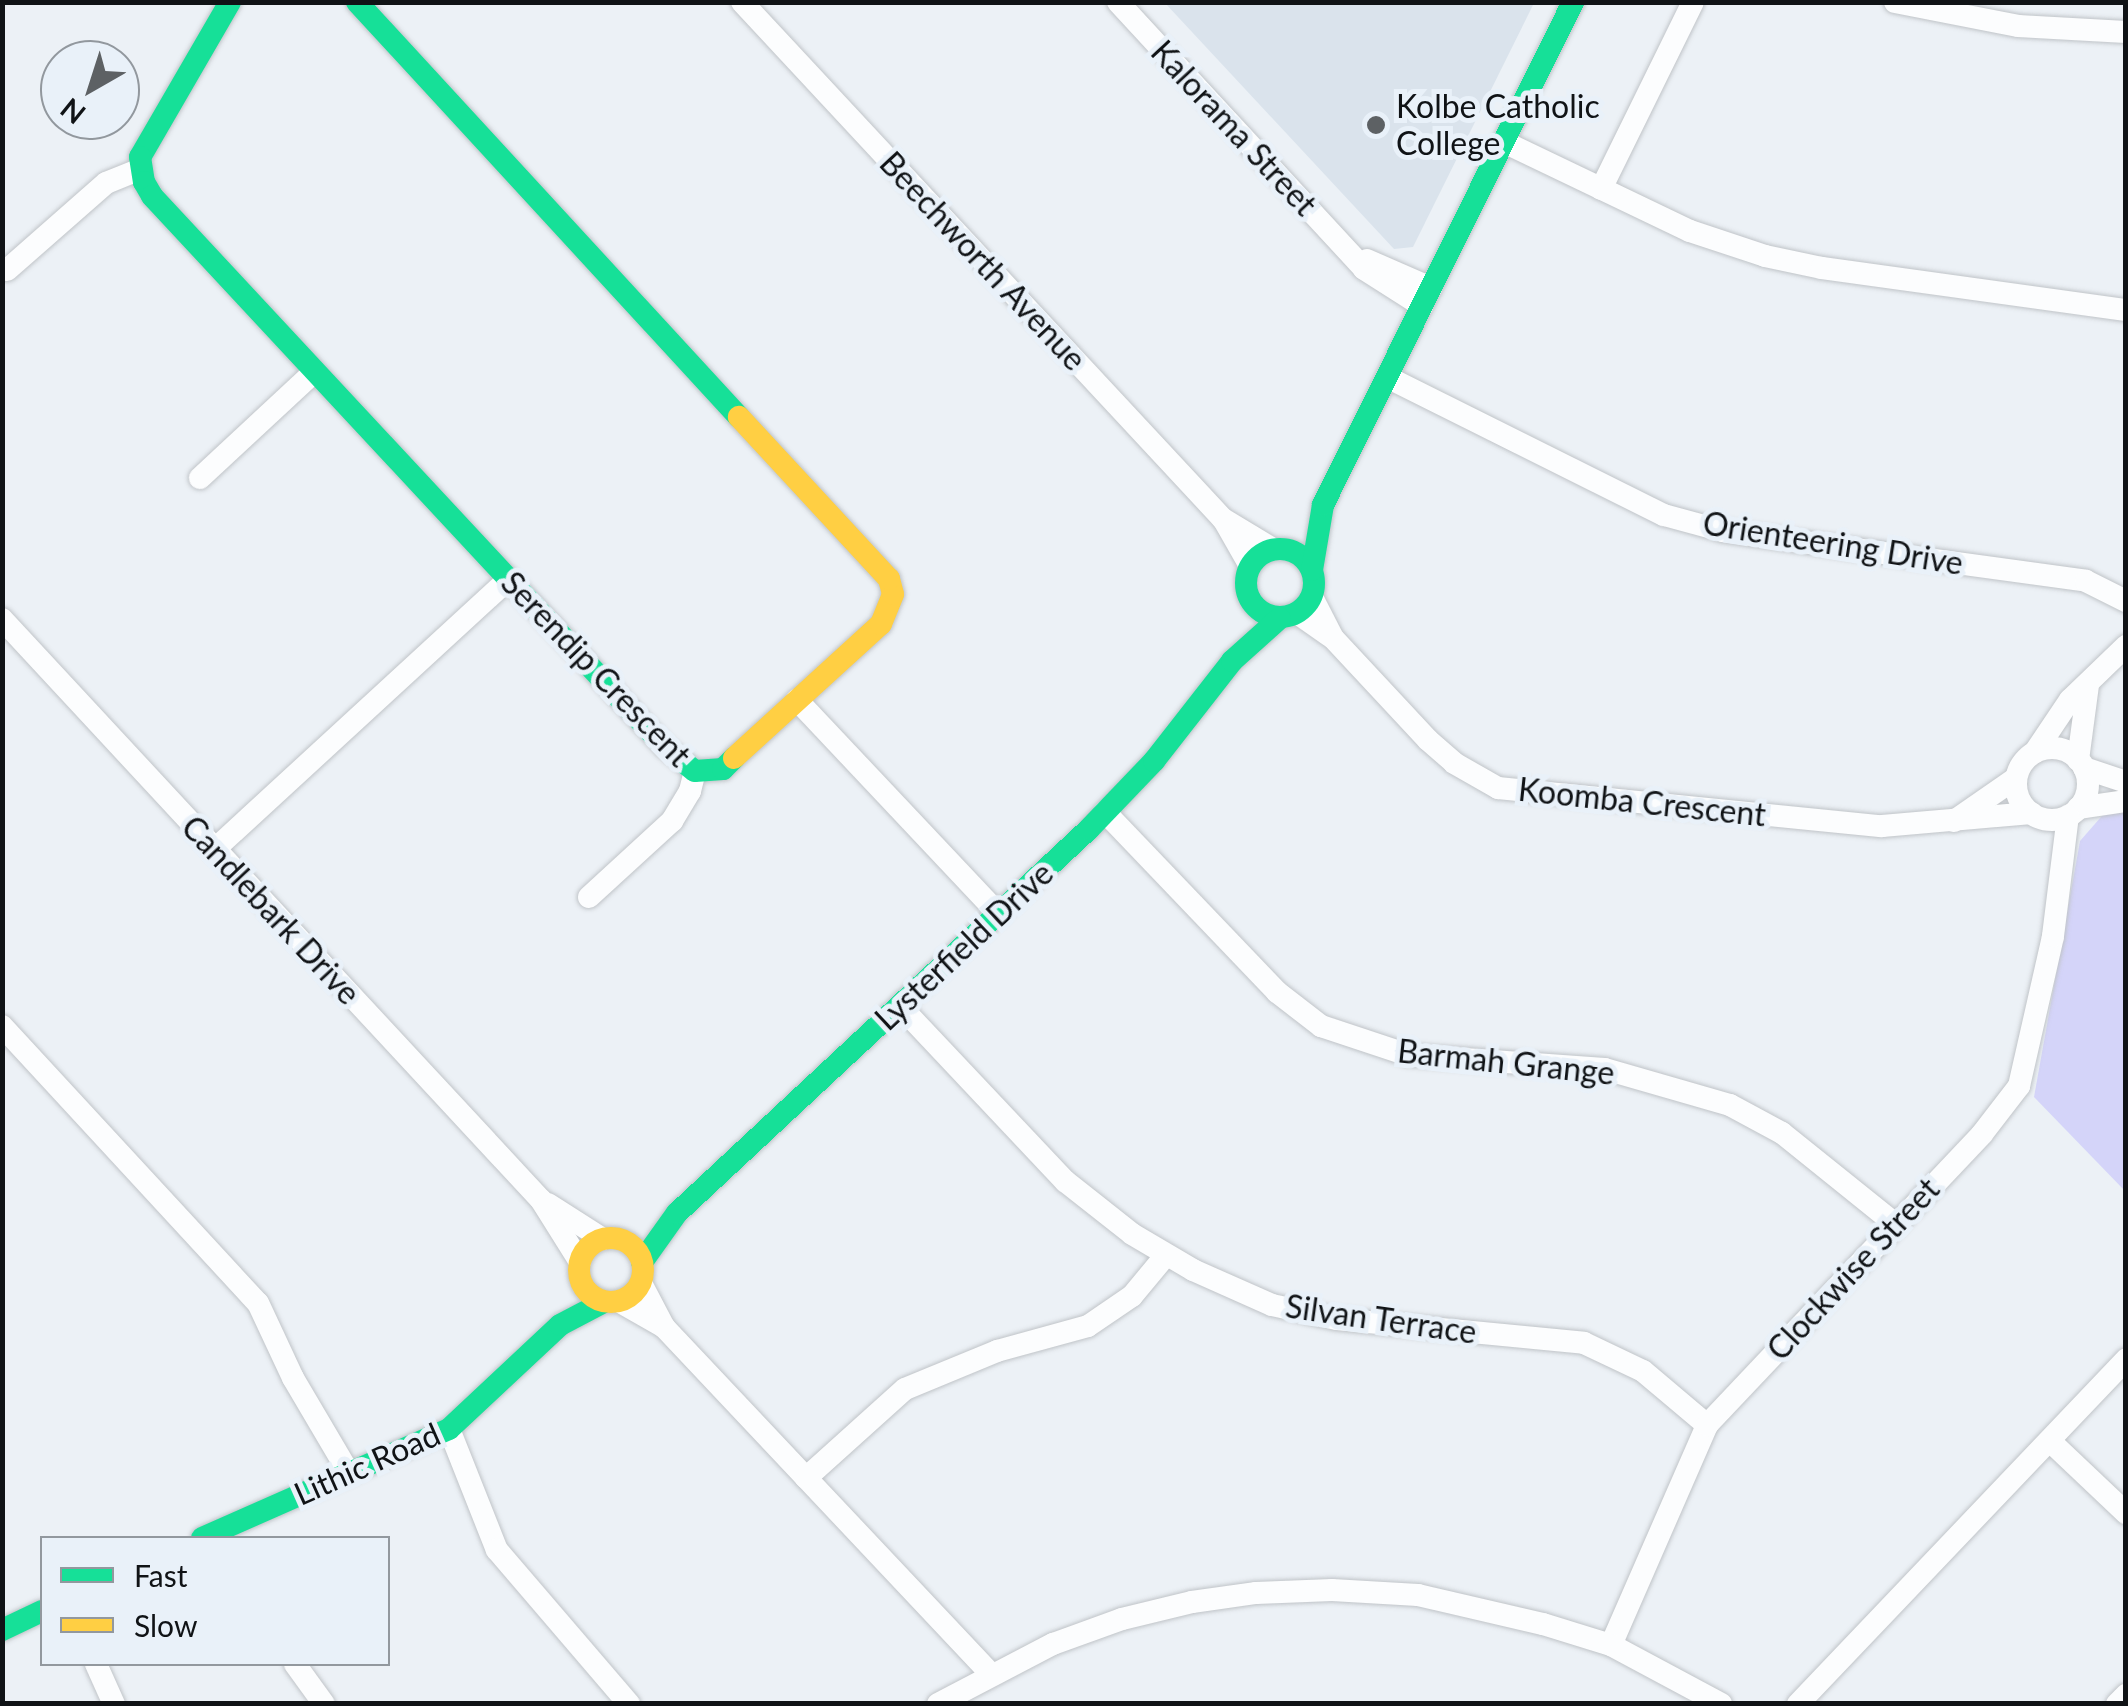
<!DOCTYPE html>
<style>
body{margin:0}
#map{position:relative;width:2128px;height:1706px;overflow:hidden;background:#ecf1f6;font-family:Lato,sans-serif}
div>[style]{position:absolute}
.built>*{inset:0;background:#dae3ec}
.green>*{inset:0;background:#d4d4f9}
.roads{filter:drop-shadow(0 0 2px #c0c4c8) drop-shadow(0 0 2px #c0c4c8)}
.street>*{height:22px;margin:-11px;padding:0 11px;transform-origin:11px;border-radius:11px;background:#fcfdfe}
.street>.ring{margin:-11px;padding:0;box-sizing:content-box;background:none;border:22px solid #fcfdfe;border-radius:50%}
.fast>*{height:22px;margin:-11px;padding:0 11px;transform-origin:11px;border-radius:11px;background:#16e098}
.fast>.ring{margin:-11px;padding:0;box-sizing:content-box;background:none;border:22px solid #16e098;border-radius:50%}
.slow>*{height:22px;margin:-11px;padding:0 11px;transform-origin:11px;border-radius:11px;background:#ffcf43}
.slow>.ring{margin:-11px;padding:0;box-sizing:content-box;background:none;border:22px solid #ffcf43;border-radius:50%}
.dots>*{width:28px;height:28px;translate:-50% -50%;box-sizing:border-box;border:5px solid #e9f1f9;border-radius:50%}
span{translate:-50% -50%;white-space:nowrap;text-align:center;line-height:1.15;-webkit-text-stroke:10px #e9f1f9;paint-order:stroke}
.poi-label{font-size:32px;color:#101316}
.left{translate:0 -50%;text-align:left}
.street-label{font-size:32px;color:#101316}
.frame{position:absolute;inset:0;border:5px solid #101316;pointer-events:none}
.legend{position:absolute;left:40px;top:1536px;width:350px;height:130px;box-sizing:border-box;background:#e9f1f9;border:2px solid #92989e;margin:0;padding:12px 18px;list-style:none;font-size:30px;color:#101316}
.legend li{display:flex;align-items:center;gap:20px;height:50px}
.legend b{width:50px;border:2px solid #92989e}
.north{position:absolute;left:40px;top:40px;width:100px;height:100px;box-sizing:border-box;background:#e9f1f9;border:2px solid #92989e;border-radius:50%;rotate:219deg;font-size:28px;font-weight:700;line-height:40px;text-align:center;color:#101316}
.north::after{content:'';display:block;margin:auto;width:35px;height:45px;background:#5d6164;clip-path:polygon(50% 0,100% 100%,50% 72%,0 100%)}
</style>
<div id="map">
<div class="built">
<div style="clip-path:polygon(1165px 3px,1534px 3px,1413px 247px,1394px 249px)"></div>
</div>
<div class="green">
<div style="clip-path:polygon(2108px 809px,2125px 811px,2125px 1191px,2034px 1097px,2080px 841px)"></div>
</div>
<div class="roads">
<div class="street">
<div style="left:742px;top:2px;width:706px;rotate:47.07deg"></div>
<div style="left:1223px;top:519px;width:58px;rotate:31deg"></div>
<div style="left:1118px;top:2px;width:363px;rotate:47.3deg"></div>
<div style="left:1364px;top:269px;width:69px;rotate:32.5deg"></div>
<div style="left:1895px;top:2px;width:125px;rotate:11deg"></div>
<div style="left:2018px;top:26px;width:108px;rotate:3.2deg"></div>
<div style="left:1504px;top:142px;width:206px;rotate:25.6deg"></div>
<div style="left:1690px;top:231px;width:79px;rotate:18.4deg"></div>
<div style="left:1765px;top:256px;width:58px;rotate:11.9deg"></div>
<div style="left:1822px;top:268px;width:307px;rotate:7.9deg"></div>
<div style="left:1601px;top:189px;width:208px;rotate:-63.8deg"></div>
<div style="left:1367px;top:260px;width:70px;rotate:23.6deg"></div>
<div style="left:7px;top:270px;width:132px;rotate:-41.3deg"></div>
<div style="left:106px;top:183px;width:37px;rotate:-22deg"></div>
<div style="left:1387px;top:377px;width:309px;rotate:26.5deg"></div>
<div style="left:1664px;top:515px;width:61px;rotate:15.2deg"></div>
<div style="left:1723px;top:531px;width:366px;rotate:7.8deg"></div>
<div style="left:2086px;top:581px;width:45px;rotate:26.6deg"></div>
<div style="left:200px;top:478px;width:156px;rotate:-42.9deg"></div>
<div style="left:1225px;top:522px;width:51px;rotate:60.4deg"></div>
<div style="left:1312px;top:597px;width:46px;rotate:62.9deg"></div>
<div style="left:1333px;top:638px;width:139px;rotate:47deg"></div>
<div style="left:1428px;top:740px;width:35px;rotate:41deg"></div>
<div style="left:1454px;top:763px;width:51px;rotate:29.6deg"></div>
<div style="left:1498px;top:788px;width:386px;rotate:5.7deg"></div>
<div style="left:1882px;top:826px;width:150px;rotate:-5deg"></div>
<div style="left:1297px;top:613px;width:40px;rotate:34.9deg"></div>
<div style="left:2px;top:619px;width:793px;rotate:47.15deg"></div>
<div style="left:541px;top:1200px;width:73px;rotate:57.8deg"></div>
<div style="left:797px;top:700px;width:294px;rotate:46.7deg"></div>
<div class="ring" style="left:2016px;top:748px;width:50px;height:50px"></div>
<div style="left:2035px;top:752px;width:63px;rotate:-56.1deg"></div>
<div style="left:2070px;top:700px;width:78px;rotate:-44deg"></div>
<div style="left:2078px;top:760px;width:76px;rotate:-82.4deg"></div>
<div style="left:2084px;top:768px;width:44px;rotate:18.4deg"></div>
<div style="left:2078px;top:808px;width:49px;rotate:-8.3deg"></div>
<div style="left:1105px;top:812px;width:249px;rotate:46.3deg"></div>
<div style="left:1277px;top:992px;width:56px;rotate:37.7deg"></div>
<div style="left:1321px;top:1026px;width:92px;rotate:18.4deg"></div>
<div style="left:1408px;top:1055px;width:197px;rotate:4.1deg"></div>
<div style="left:1605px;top:1069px;width:130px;rotate:16.1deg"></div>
<div style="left:1730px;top:1105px;width:59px;rotate:28.3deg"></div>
<div style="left:1782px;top:1133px;width:145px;rotate:38.8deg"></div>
<div style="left:1954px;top:821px;width:75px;rotate:-34.7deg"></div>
<div style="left:215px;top:849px;width:399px;rotate:-42.6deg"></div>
<div style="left:589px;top:897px;width:113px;rotate:-42.5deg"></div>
<div style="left:672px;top:821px;width:35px;rotate:-59deg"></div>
<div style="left:690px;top:791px;width:21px;rotate:-76deg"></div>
<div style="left:900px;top:1006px;width:241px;rotate:46.7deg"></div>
<div style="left:1065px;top:1181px;width:85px;rotate:38.3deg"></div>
<div style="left:1132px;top:1234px;width:71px;rotate:30.5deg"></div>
<div style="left:1193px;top:1270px;width:86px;rotate:23.9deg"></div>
<div style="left:1272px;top:1305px;width:66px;rotate:12.2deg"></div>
<div style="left:1337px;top:1319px;width:248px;rotate:5.5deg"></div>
<div style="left:1584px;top:1343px;width:65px;rotate:25.4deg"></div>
<div style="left:1643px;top:1371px;width:84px;rotate:40.2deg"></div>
<div style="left:2px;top:1026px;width:377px;rotate:47.3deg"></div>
<div style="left:258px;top:1303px;width:83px;rotate:65deg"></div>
<div style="left:293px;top:1378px;width:110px;rotate:59.5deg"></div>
<div style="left:548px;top:1204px;width:65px;rotate:32.5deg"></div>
<div style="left:641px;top:1283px;width:50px;rotate:62.4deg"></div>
<div style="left:620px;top:1302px;width:51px;rotate:29.6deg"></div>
<div style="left:664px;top:1327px;width:475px;rotate:46.7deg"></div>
<div style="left:449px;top:1429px;width:130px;rotate:68.4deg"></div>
<div style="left:497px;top:1550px;width:203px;rotate:49.4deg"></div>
<div style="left:2050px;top:1441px;width:105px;rotate:43.5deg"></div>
<div style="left:806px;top:1478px;width:133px;rotate:-42deg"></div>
<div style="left:905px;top:1389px;width:100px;rotate:-22.4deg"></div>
<div style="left:997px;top:1351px;width:94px;rotate:-15.4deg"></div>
<div style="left:1088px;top:1326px;width:53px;rotate:-34.3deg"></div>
<div style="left:1132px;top:1296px;width:53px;rotate:-50.3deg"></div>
<div style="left:1611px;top:1645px;width:240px;rotate:-66.4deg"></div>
<div style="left:1707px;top:1425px;width:400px;rotate:-46.6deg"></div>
<div style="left:1982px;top:1134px;width:61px;rotate:-52.4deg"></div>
<div style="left:2019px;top:1086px;width:154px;rotate:-77.2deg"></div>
<div style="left:2053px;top:936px;width:121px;rotate:-82.9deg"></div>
<div style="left:96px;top:1664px;width:44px;rotate:65.8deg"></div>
<div style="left:295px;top:1664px;width:49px;rotate:54.1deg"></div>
<div style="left:938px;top:1704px;width:130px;rotate:-27.6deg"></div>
<div style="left:1053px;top:1644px;width:73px;rotate:-19.9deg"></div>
<div style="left:1122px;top:1619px;width:72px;rotate:-13.7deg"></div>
<div style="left:1192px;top:1602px;width:65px;rotate:-8deg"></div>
<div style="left:1256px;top:1593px;width:76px;rotate:-2.3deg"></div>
<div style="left:1332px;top:1590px;width:86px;rotate:3.3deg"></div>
<div style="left:1418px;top:1595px;width:128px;rotate:13.1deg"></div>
<div style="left:1543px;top:1624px;width:71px;rotate:17.2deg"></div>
<div style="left:1611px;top:1645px;width:125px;rotate:28.2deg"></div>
<div style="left:1798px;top:1704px;width:476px;rotate:-46.4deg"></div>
<div style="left:2117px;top:1704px;width:13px;rotate:-45deg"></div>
</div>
<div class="fast">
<div style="left:230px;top:2px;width:179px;rotate:120.1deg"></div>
<div style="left:140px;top:157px;width:25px;rotate:81deg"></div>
<div style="left:144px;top:182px;width:16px;rotate:60deg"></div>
<div style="left:152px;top:196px;width:753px;rotate:47.05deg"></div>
<div style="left:665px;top:747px;width:38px;rotate:39deg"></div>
<div style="left:695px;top:771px;width:28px;rotate:-4deg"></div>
<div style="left:723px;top:769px;width:16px;rotate:-45deg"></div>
<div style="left:357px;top:2px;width:564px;rotate:47.37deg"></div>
<div class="ring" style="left:1246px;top:549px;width:46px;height:46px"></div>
<div style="left:1312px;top:570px;width:66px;rotate:-80.4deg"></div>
<div style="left:1323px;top:505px;width:562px;rotate:-63.57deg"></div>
<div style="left:642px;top:1262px;width:60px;rotate:-54.5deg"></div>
<div style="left:677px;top:1213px;width:563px;rotate:-42.99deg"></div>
<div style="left:1089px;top:829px;width:94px;rotate:-46.3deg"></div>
<div style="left:1154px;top:761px;width:127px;rotate:-52deg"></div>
<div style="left:1232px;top:661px;width:64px;rotate:-41.9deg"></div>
<div style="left:202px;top:1538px;width:270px;rotate:-23.8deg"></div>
<div style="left:449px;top:1429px;width:152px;rotate:-43.1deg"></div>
<div style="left:560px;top:1325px;width:50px;rotate:-27.6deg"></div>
<div style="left:2px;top:1630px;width:44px;rotate:-25.4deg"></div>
</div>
<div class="slow">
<div style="left:734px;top:758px;width:199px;rotate:-42.4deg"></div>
<div style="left:881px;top:624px;width:32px;rotate:-68deg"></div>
<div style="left:893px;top:594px;width:16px;rotate:-105deg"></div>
<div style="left:889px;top:579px;width:221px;rotate:-132.8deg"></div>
<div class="ring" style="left:579px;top:1238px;width:42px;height:42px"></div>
</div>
</div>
<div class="dots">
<div style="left:1376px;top:125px;background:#5d6164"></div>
</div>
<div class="poi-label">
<span class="left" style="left:1396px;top:125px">Kolbe Catholic<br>College</span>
</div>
<div class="street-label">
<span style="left:1234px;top:128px;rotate:47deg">Kalorama Street</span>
<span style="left:983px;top:261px;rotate:47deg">Beechworth Avenue</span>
<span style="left:1833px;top:543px;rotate:9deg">Orienteering Drive</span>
<span style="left:596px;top:669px;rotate:46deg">Serendip Crescent</span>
<span style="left:1642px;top:802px;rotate:6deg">Koomba Crescent</span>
<span style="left:271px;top:910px;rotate:47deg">Candlebark Drive</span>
<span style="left:964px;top:946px;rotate:-43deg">Lysterfield Drive</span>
<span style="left:1506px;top:1062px;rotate:6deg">Barmah Grange</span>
<span style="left:1853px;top:1269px;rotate:-47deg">Clockwise Street</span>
<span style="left:1381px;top:1319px;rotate:8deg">Silvan Terrace</span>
<span style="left:367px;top:1464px;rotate:-24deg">Lithic Road</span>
</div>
<div class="frame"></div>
<ul class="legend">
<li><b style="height:12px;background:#16e098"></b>Fast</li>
<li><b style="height:12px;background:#ffcf43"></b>Slow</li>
</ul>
<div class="north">N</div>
</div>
